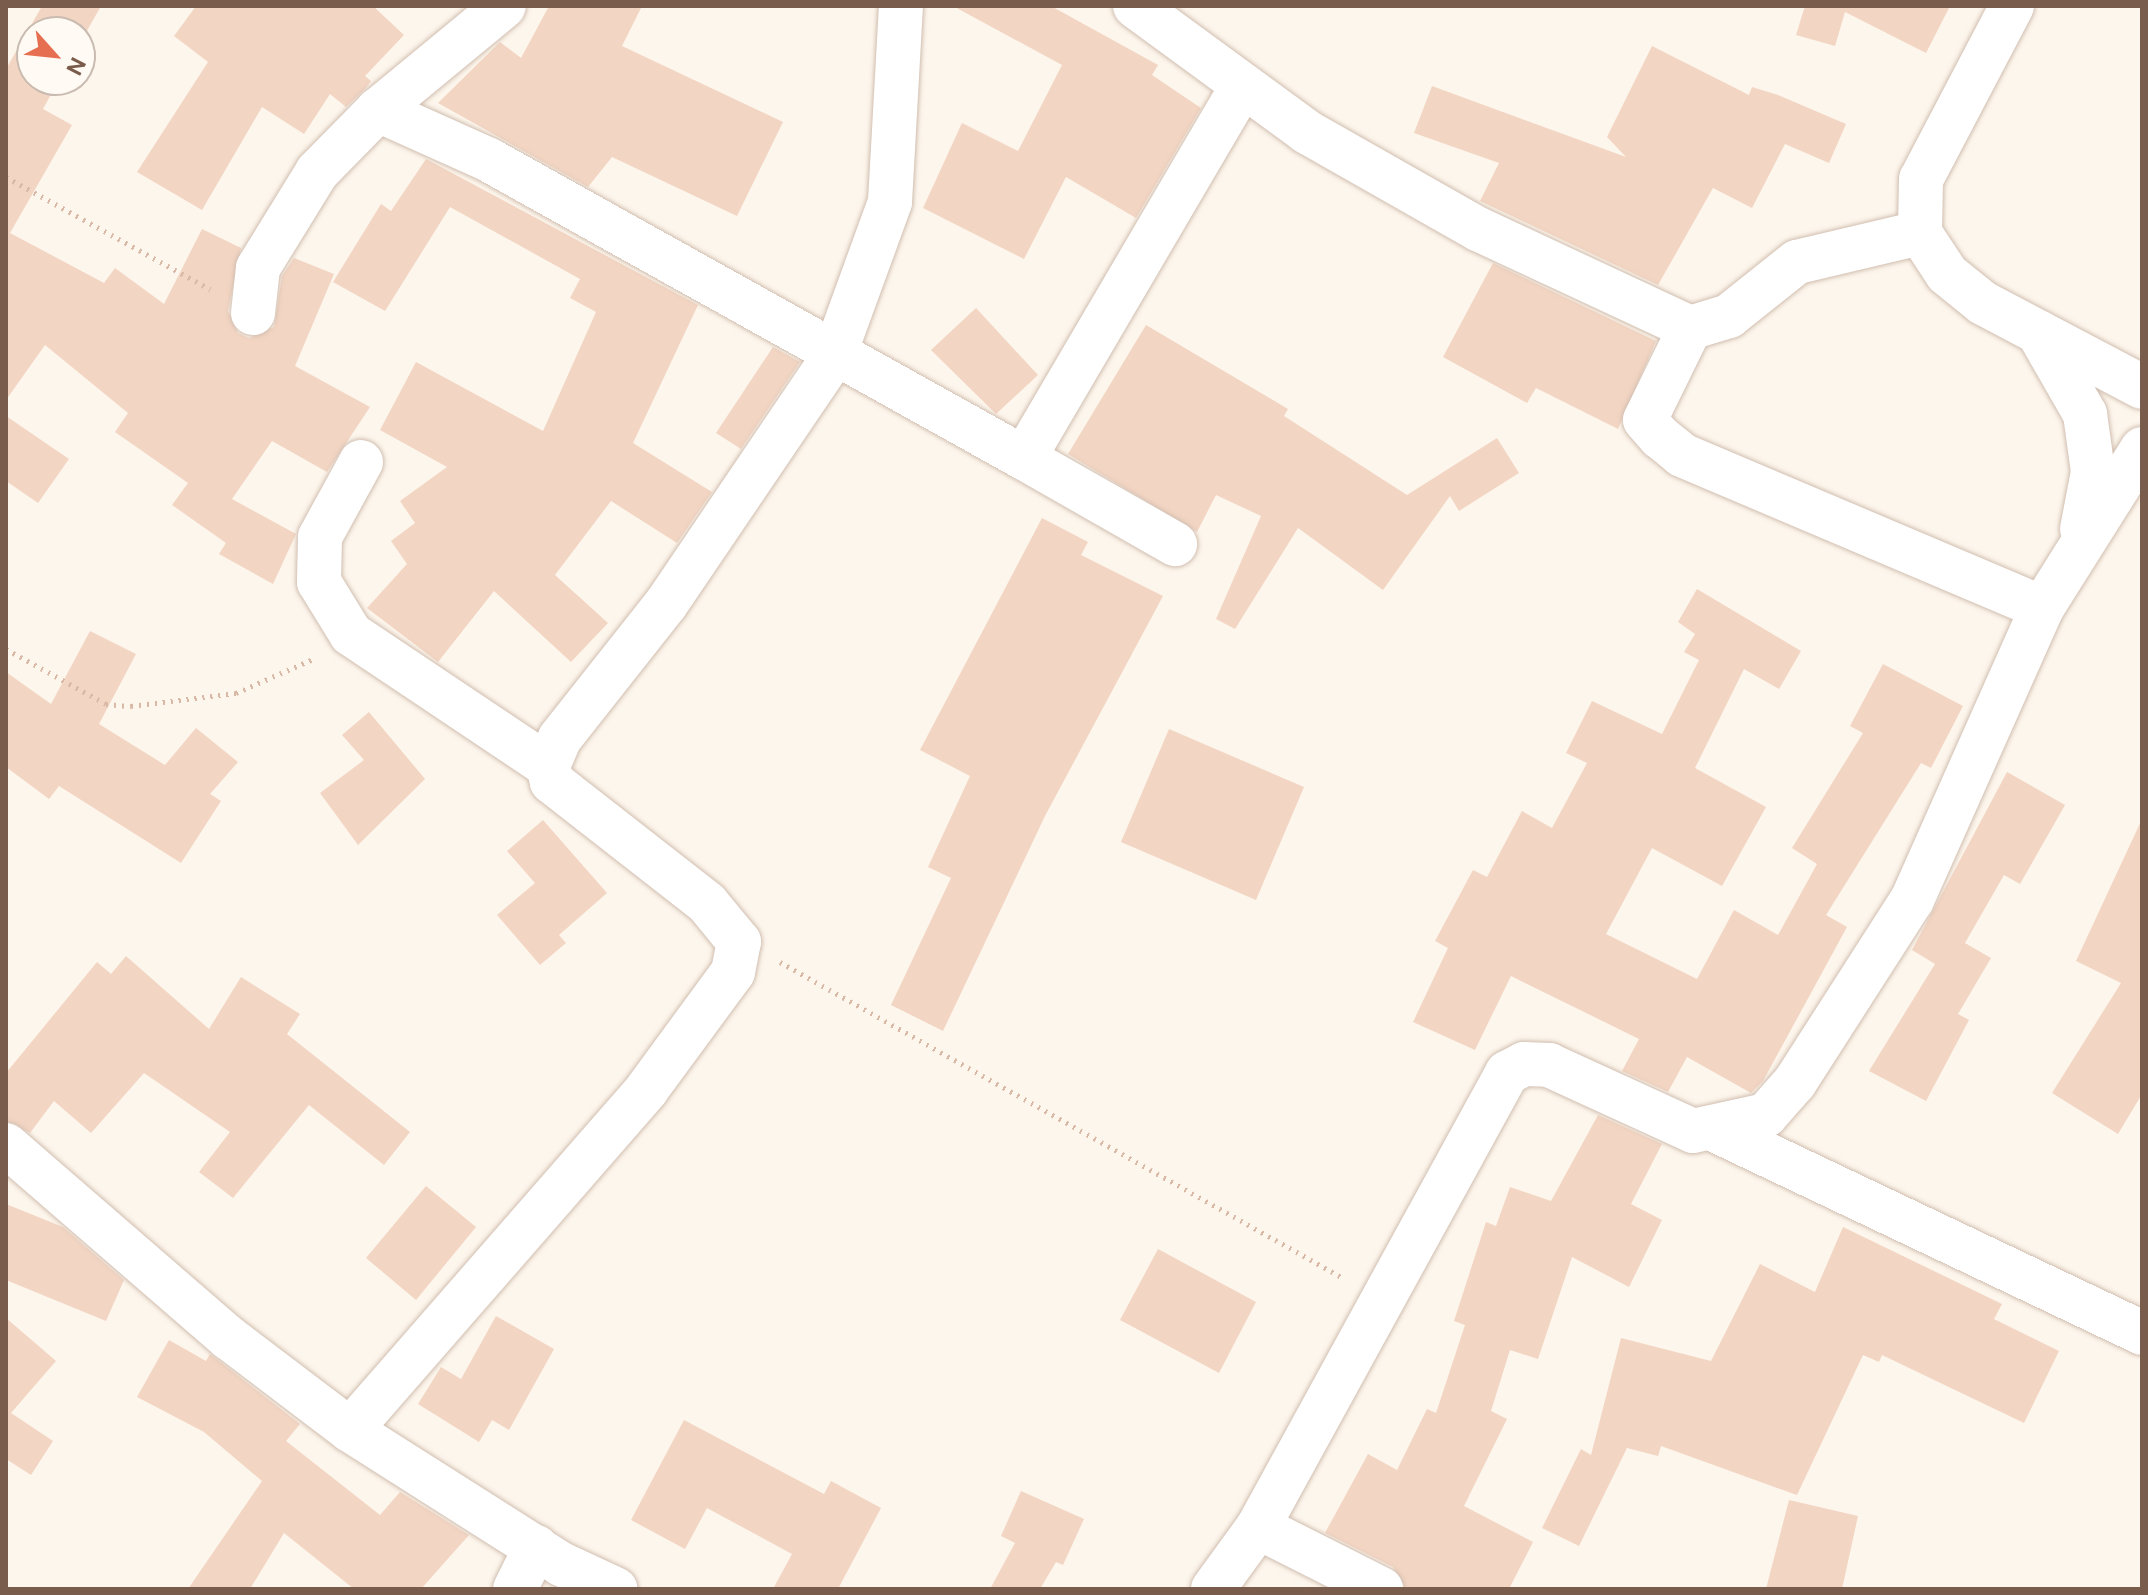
<!DOCTYPE html>
<style>
body{margin:0}
#map{position:relative;width:2148px;height:1595px;overflow:hidden;background:#fdf6ec;font-family:"DM Sans",sans-serif}
div>[style]{position:absolute}
.building>*{inset:0;background:#f3d5c3}
.path>*{height:5px;margin-top:-2.5px;transform-origin:0;background:repeating-linear-gradient(90deg,#d9b8a5 0 2px,transparent 0 8px)}
.roads{filter:drop-shadow(0 0 2px #d1beb0) drop-shadow(0 0 2px #d1beb0)}
.minor>*{height:44px;margin:-22px;padding:0 22px;transform-origin:22px;border-radius:22px;background:#fff}
span{translate:-50% -50%;white-space:nowrap;text-align:center;line-height:1.15;-webkit-text-stroke:8px #fffaf3;paint-order:stroke}
.frame{position:absolute;inset:0;border:8px solid #7a5c4d;pointer-events:none}
.north{position:absolute;left:16px;top:16px;width:80px;height:80px;box-sizing:border-box;background:#fffaf3;border:2px solid #cabbb1;border-radius:50%;rotate:117deg;font-size:22px;font-weight:700;line-height:32px;text-align:center;color:#7a5c4d}
.north::after{content:'';display:block;margin:auto;width:28px;height:36px;background:#e76f51;clip-path:polygon(50% 0,100% 100%,50% 72%,0 100%)}
</style>
<div id="map">
<div class="building">
<div style="clip-path:polygon(42px 6px,101px 6px,80px 43px,80px 32px,32px 32px,32px 80px,59px 80px,43px 109px,72px 125px,10px 233px,104px 283px,115px 268px,164px 304px,202px 229px,241px 248px,228px 311px,238px 333px,249px 338px,274px 327px,282px 276px,294px 258px,334px 274px,295px 366px,370px 407px,327px 472px,272px 441px,232px 499px,296px 534px,273px 584px,219px 554px,226px 543px,172px 505px,188px 483px,115px 432px,128px 413px,45px 345px,6px 400px,6px 69px)"></div>
<div style="clip-path:polygon(196px 6px,373px 6px,404px 35px,365px 76px,371px 81px,366px 88px,346px 107px,330px 94px,304px 134px,262px 107px,202px 210px,137px 172px,208px 62px,174px 36px)"></div>
<div style="clip-path:polygon(549px 6px,642px 6px,622px 46px,783px 122px,737px 216px,612px 157px,588px 187px,438px 103px,500px 42px,521px 58px)"></div>
<div style="clip-path:polygon(953px 6px,1051px 6px,1158px 65px,1152px 75px,1201px 108px,1136px 218px,1066px 177px,1024px 259px,923px 208px,962px 123px,1018px 151px,1062px 65px)"></div>
<div style="clip-path:polygon(1805px 6px,1950px 6px,1926px 53px,1845px 12px,1835px 46px,1796px 35px)"></div>
<div style="clip-path:polygon(1652px 46px,1749px 95px,1752px 87px,1778px 95px,1846px 124px,1829px 163px,1785px 144px,1752px 208px,1713px 188px,1658px 285px,1480px 201px,1499px 163px,1414px 133px,1432px 86px,1626px 157px,1607px 137px)"></div>
<div style="clip-path:polygon(426px 159px,698px 305px,633px 443px,712px 492px,677px 543px,611px 501px,555px 575px,608px 623px,571px 662px,494px 591px,438px 662px,367px 608px,407px 564px,391px 541px,415px 523px,400px 501px,447px 467px,380px 430px,416px 362px,543px 431px,596px 312px,570px 298px,580px 279px,450px 207px,385px 311px,333px 282px,381px 204px,391px 211px)"></div>
<div style="clip-path:polygon(1493px 263px,1656px 341px,1618px 429px,1536px 388px,1527px 403px,1443px 357px)"></div>
<div style="clip-path:polygon(976px 308px,1038px 375px,996px 414px,931px 350px)"></div>
<div style="clip-path:polygon(1146px 325px,1288px 409px,1284px 416px,1407px 495px,1497px 438px,1519px 473px,1459px 511px,1450px 496px,1383px 590px,1298px 528px,1235px 629px,1216px 619px,1261px 516px,1216px 495px,1197px 532px,1068px 454px)"></div>
<div style="clip-path:polygon(773px 347px,800px 362px,741px 449px,716px 433px)"></div>
<div style="clip-path:polygon(6px 416px,69px 459px,38px 503px,6px 481px)"></div>
<div style="clip-path:polygon(1042px 518px,1088px 542px,1081px 555px,1163px 596px,1045px 816px,943px 1031px,891px 1005px,951px 878px,928px 867px,970px 776px,920px 750px)"></div>
<div style="clip-path:polygon(1697px 589px,1801px 651px,1779px 689px,1744px 669px,1695px 768px,1766px 807px,1722px 886px,1652px 848px,1606px 934px,1697px 979px,1734px 910px,1778px 935px,1817px 864px,1792px 848px,1863px 733px,1850px 726px,1883px 664px,1963px 706px,1931px 768px,1921px 763px,1826px 915px,1847px 927px,1763px 1081px,1751px 1093px,1687px 1057px,1668px 1092px,1622px 1071px,1639px 1039px,1511px 976px,1475px 1050px,1413px 1022px,1448px 948px,1435px 941px,1473px 870px,1487px 877px,1522px 811px,1552px 828px,1587px 763px,1566px 753px,1592px 701px,1662px 734px,1699px 660px,1684px 652px,1695px 634px,1678px 622px)"></div>
<div style="clip-path:polygon(90px 631px,136px 654px,99px 724px,165px 765px,196px 728px,238px 762px,210px 794px,221px 801px,181px 863px,59px 786px,49px 799px,6px 767px,6px 672px,51px 704px)"></div>
<div style="clip-path:polygon(369px 712px,425px 779px,358px 845px,320px 793px,364px 760px,342px 735px)"></div>
<div style="clip-path:polygon(1169px 729px,1304px 787px,1256px 900px,1121px 842px)"></div>
<div style="clip-path:polygon(2007px 772px,2065px 805px,2020px 884px,2004px 875px,1965px 943px,1991px 958px,1958px 1014px,1969px 1020px,1926px 1101px,1869px 1071px,1935px 964px,1912px 950px)"></div>
<div style="clip-path:polygon(2142px 819px,2142px 1094px,2118px 1134px,2052px 1093px,2121px 983px,2076px 961px)"></div>
<div style="clip-path:polygon(543px 820px,607px 893px,559px 935px,566px 943px,540px 965px,497px 915px,535px 883px,507px 851px)"></div>
<div style="clip-path:polygon(126px 956px,209px 1029px,241px 977px,300px 1014px,287px 1034px,410px 1132px,384px 1165px,309px 1105px,233px 1198px,199px 1172px,230px 1132px,144px 1073px,91px 1133px,54px 1101px,30px 1133px,6px 1121px,6px 1073px,97px 962px,111px 974px)"></div>
<div style="clip-path:polygon(1598px 1115px,1662px 1144px,1631px 1204px,1662px 1220px,1629px 1287px,1572px 1257px,1538px 1359px,1510px 1350px,1491px 1411px,1507px 1419px,1464px 1506px,1533px 1542px,1509px 1589px,1406px 1589px,1393px 1567px,1325px 1533px,1368px 1454px,1397px 1470px,1427px 1409px,1436px 1413px,1465px 1325px,1454px 1321px,1486px 1222px,1496px 1226px,1510px 1187px,1551px 1201px)"></div>
<div style="clip-path:polygon(426px 1186px,476px 1227px,416px 1300px,366px 1258px)"></div>
<div style="clip-path:polygon(6px 1204px,63px 1227px,124px 1280px,106px 1321px,6px 1280px)"></div>
<div style="clip-path:polygon(1843px 1227px,2002px 1304px,1994px 1319px,2059px 1351px,2024px 1423px,1882px 1355px,1879px 1362px,1863px 1355px,1797px 1495px,1661px 1446px,1658px 1456px,1627px 1448px,1579px 1546px,1542px 1528px,1581px 1449px,1591px 1455px,1621px 1338px,1711px 1361px,1760px 1264px,1815px 1292px)"></div>
<div style="clip-path:polygon(1158px 1249px,1256px 1302px,1219px 1373px,1120px 1320px)"></div>
<div style="clip-path:polygon(496px 1316px,554px 1349px,509px 1430px,492px 1420px,479px 1442px,418px 1404px,441px 1367px,461px 1379px)"></div>
<div style="clip-path:polygon(6px 1318px,56px 1361px,11px 1413px,53px 1441px,31px 1475px,6px 1459px)"></div>
<div style="clip-path:polygon(169px 1340px,206px 1361px,210px 1354px,300px 1424px,286px 1441px,380px 1515px,400px 1492px,469px 1535px,421px 1589px,354px 1589px,284px 1533px,250px 1589px,188px 1589px,262px 1481px,204px 1432px,137px 1397px)"></div>
<div style="clip-path:polygon(684px 1420px,824px 1494px,831px 1481px,881px 1508px,838px 1589px,773px 1589px,792px 1554px,707px 1508px,685px 1549px,631px 1520px)"></div>
<div style="clip-path:polygon(1021px 1491px,1084px 1519px,1063px 1565px,1056px 1562px,1040px 1589px,990px 1589px,1015px 1543px,1001px 1536px)"></div>
<div style="clip-path:polygon(1789px 1500px,1858px 1516px,1842px 1589px,1766px 1589px)"></div>
</div>
<div class="path">
<div style="left:6px;top:177px;width:233px;rotate:28.8deg"></div>
<div style="left:6px;top:649px;width:114px;rotate:28.8deg"></div>
<div style="left:106px;top:704px;width:25px;rotate:5deg"></div>
<div style="left:131px;top:706px;width:106px;rotate:-7.1deg"></div>
<div style="left:236px;top:693px;width:84px;rotate:-23.8deg"></div>
<div style="left:780px;top:962px;width:646px;rotate:29.3deg"></div>
</div>
<div class="roads">
<div class="minor">
<div style="left:1135px;top:6px;width:213px;rotate:36.2deg"></div>
<div style="left:1307px;top:132px;width:197px;rotate:29.6deg"></div>
<div style="left:1478px;top:229px;width:234px;rotate:25deg"></div>
<div style="left:1690px;top:328px;width:41px;rotate:-17.1deg"></div>
<div style="left:1729px;top:316px;width:87px;rotate:-38.5deg"></div>
<div style="left:1797px;top:262px;width:126px;rotate:-13.3deg"></div>
<div style="left:2012px;top:6px;width:195px;rotate:117.7deg"></div>
<div style="left:1921px;top:179px;width:54px;rotate:91.1deg"></div>
<div style="left:1920px;top:233px;width:49px;rotate:56.6deg"></div>
<div style="left:1947px;top:274px;width:46px;rotate:38.9deg"></div>
<div style="left:1983px;top:303px;width:180px;rotate:27.8deg"></div>
<div style="left:378px;top:110px;width:122px;rotate:24.2deg"></div>
<div style="left:489px;top:160px;width:612px;rotate:29.12deg"></div>
<div style="left:1024px;top:458px;width:430px;rotate:-59.6deg"></div>
<div style="left:253px;top:313px;width:45px;rotate:-83.7deg"></div>
<div style="left:258px;top:268px;width:113px;rotate:-58.4deg"></div>
<div style="left:317px;top:172px;width:87px;rotate:-45.5deg"></div>
<div style="left:378px;top:110px;width:163px;rotate:-39.5deg"></div>
<div style="left:1690px;top:328px;width:102px;rotate:116.1deg"></div>
<div style="left:1645px;top:420px;width:23px;rotate:49deg"></div>
<div style="left:1660px;top:437px;width:28px;rotate:39deg"></div>
<div style="left:1682px;top:455px;width:391px;rotate:23deg"></div>
<div style="left:2038px;top:332px;width:95px;rotate:60.2deg"></div>
<div style="left:2085px;top:414px;width:59px;rotate:82.1deg"></div>
<div style="left:2093px;top:472px;width:58px;rotate:100.9deg"></div>
<div style="left:1024px;top:458px;width:174px;rotate:29.7deg"></div>
<div style="left:361px;top:462px;width:85px;rotate:118.7deg"></div>
<div style="left:320px;top:537px;width:45px;rotate:91.3deg"></div>
<div style="left:319px;top:582px;width:61px;rotate:58.4deg"></div>
<div style="left:351px;top:634px;width:237px;rotate:33.8deg"></div>
<div style="left:1717px;top:1131px;width:471px;rotate:25.4deg"></div>
<div style="left:6px;top:1145px;width:295px;rotate:40.9deg"></div>
<div style="left:229px;top:1338px;width:152px;rotate:37.2deg"></div>
<div style="left:350px;top:1430px;width:250px;rotate:32.4deg"></div>
<div style="left:561px;top:1564px;width:60px;rotate:24.8deg"></div>
<div style="left:350px;top:1430px;width:452px;rotate:-48.9deg"></div>
<div style="left:647px;top:1089px;width:145px;rotate:-53.7deg"></div>
<div style="left:733px;top:972px;width:31px;rotate:-79deg"></div>
<div style="left:739px;top:942px;width:50px;rotate:-129.4deg"></div>
<div style="left:707px;top:903px;width:197px;rotate:-142deg"></div>
<div style="left:552px;top:782px;width:16px;rotate:-104deg"></div>
<div style="left:548px;top:766px;width:30px;rotate:-67deg"></div>
<div style="left:560px;top:738px;width:171px;rotate:-51.7deg"></div>
<div style="left:666px;top:604px;width:300px;rotate:-55.9deg"></div>
<div style="left:834px;top:356px;width:164px;rotate:-70deg"></div>
<div style="left:890px;top:202px;width:196px;rotate:-86.8deg"></div>
<div style="left:1258px;top:1527px;width:138px;rotate:26.8deg"></div>
<div style="left:515px;top:1589px;width:47px;rotate:-63.4deg"></div>
<div style="left:1213px;top:1589px;width:77px;rotate:-54deg"></div>
<div style="left:1258px;top:1527px;width:518px;rotate:-61.26deg"></div>
<div style="left:1507px;top:1073px;width:19px;rotate:-28deg"></div>
<div style="left:1524px;top:1064px;width:25px;rotate:2deg"></div>
<div style="left:1549px;top:1065px;width:158px;rotate:24.6deg"></div>
<div style="left:1693px;top:1131px;width:75px;rotate:-12.4deg"></div>
<div style="left:1766px;top:1115px;width:44px;rotate:-48.7deg"></div>
<div style="left:1795px;top:1082px;width:216px;rotate:-57.3deg"></div>
<div style="left:1912px;top:900px;width:320px;rotate:-66deg"></div>
<div style="left:2042px;top:608px;width:188px;rotate:-57.8deg"></div>
</div>
</div>
<div class="frame"></div>
<div class="north">N</div>
</div>
